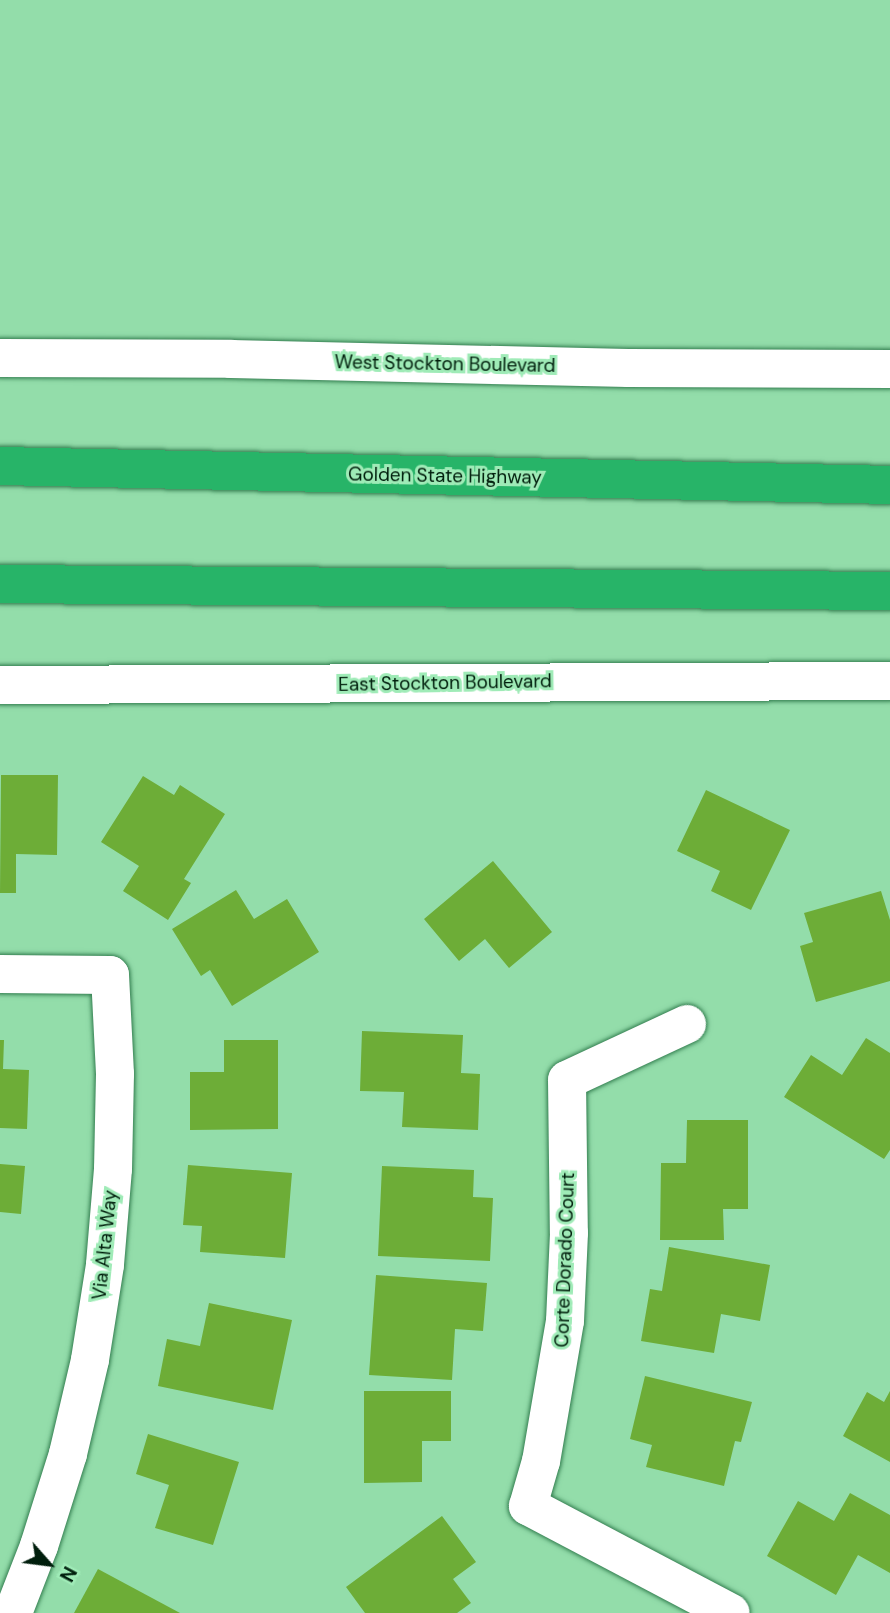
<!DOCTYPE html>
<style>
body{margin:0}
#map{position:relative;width:890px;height:1613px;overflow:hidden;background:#93ddaa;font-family:"DM Sans",sans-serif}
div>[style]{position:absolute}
.building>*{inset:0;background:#6dad37}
.roads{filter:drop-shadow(0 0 2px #337e50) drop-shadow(0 0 2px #337e50)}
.minor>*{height:38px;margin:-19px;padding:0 19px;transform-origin:19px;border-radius:19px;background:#fff}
.highway>*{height:38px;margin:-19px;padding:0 19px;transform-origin:19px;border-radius:19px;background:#27b468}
span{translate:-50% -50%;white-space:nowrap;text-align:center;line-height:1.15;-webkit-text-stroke:6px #9febb7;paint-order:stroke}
.street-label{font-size:19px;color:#001e0c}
.north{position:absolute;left:14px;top:1529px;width:70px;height:70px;-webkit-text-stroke:5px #9febb7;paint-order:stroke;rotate:118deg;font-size:19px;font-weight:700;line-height:28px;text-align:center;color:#001e0c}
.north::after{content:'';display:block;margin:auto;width:24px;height:32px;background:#001e0c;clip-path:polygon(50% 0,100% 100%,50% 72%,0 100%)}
</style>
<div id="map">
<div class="building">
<div style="clip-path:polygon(1px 775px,58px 775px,57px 855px,16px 854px,16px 893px,0 893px)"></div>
<div style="clip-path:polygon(143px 776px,174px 795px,180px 785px,225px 814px,184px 879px,191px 883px,168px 920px,123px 891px,139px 866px,101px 842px)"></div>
<div style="clip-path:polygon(706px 790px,790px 830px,751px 910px,711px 891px,720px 871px,677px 851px)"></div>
<div style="clip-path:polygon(493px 861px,552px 932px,509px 968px,485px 939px,459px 961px,424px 919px)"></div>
<div style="clip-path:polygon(236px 890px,254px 919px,287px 899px,319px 952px,232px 1006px,210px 970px,201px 976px,172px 929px)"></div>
<div style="clip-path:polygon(881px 891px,890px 920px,890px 981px,816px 1002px,800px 946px,813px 942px,804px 913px)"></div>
<div style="clip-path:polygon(362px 1031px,463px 1035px,461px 1073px,480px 1074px,478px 1130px,402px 1127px,404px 1092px,360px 1091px)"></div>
<div style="clip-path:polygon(866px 1038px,890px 1053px,890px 1150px,884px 1159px,784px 1097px,811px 1055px,842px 1075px)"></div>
<div style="clip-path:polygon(0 1040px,4px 1040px,3px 1069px,29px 1070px,27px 1129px,0 1128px)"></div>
<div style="clip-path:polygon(224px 1040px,278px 1040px,278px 1129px,190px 1130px,190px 1072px,224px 1072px)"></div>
<div style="clip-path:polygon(687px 1120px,748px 1120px,748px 1209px,723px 1209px,724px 1240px,660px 1240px,661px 1163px,686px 1163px)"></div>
<div style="clip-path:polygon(0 1164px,25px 1166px,21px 1214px,0 1212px)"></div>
<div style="clip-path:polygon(188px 1165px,292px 1173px,285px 1258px,200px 1252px,202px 1226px,183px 1225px)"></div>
<div style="clip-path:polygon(382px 1166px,474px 1170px,473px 1197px,493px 1198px,490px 1261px,378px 1256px)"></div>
<div style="clip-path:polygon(669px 1247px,770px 1265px,760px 1321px,721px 1314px,714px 1353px,641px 1341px,650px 1289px,662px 1291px)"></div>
<div style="clip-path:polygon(376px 1275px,487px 1283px,483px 1331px,455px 1329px,452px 1380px,369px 1375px)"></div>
<div style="clip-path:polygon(209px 1303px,292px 1320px,273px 1410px,158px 1386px,167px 1339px,200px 1346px)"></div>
<div style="clip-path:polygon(645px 1376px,752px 1402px,741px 1442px,735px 1441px,724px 1486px,646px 1467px,652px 1445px,630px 1439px)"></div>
<div style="clip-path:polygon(364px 1391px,451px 1391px,451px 1441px,422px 1441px,422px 1482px,364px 1483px)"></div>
<div style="clip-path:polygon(890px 1391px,890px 1462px,843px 1436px,867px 1392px,884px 1402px)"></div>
<div style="clip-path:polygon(148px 1434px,239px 1462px,213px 1545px,155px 1528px,169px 1485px,136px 1474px)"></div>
<div style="clip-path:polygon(850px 1493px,890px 1515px,890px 1573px,858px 1555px,836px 1595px,767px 1556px,798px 1501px,834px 1521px)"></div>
<div style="clip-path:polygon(442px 1516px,476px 1562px,453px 1579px,471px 1603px,457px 1613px,365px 1613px,346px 1587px)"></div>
<div style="clip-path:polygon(98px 1569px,180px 1613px,74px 1613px)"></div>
</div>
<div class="roads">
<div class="minor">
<div style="left:0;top:358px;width:231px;rotate:0.2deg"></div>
<div style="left:231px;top:359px;width:397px;rotate:1.3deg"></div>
<div style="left:628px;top:368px;width:262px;rotate:0.2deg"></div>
<div style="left:0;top:685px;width:890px;rotate:-0.26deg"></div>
<div style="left:0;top:974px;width:110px;rotate:0.5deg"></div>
<div style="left:110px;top:975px;width:99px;rotate:87.1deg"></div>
<div style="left:115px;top:1074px;width:95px;rotate:91.2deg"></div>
<div style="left:113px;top:1169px;width:96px;rotate:94.8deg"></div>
<div style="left:105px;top:1265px;width:96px;rotate:99deg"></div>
<div style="left:90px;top:1360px;width:97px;rotate:103.2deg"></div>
<div style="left:68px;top:1454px;width:96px;rotate:107.5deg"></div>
<div style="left:39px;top:1546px;width:72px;rotate:111.2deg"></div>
<div style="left:687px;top:1024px;width:132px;rotate:155deg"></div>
<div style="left:567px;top:1080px;width:153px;rotate:89.3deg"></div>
<div style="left:569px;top:1233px;width:88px;rotate:92.6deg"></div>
<div style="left:565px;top:1321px;width:142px;rotate:99.7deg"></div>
<div style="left:541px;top:1461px;width:47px;rotate:106.1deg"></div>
<div style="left:528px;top:1506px;width:229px;rotate:27.8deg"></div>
</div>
<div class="highway">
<div style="left:0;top:466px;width:890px;rotate:1.22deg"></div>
<div style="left:0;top:584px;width:890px;rotate:0.45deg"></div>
</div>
</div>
<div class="street-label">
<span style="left:445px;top:364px;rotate:1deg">West Stockton Boulevard</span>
<span style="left:445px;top:476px;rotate:1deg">Golden State Highway</span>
<span style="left:445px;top:683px;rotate:-1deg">East Stockton Boulevard</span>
<span style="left:105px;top:1245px;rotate:-84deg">Via Alta Way</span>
<span style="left:565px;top:1260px;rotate:-88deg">Corte Dorado Court</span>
</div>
<div class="north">N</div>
</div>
